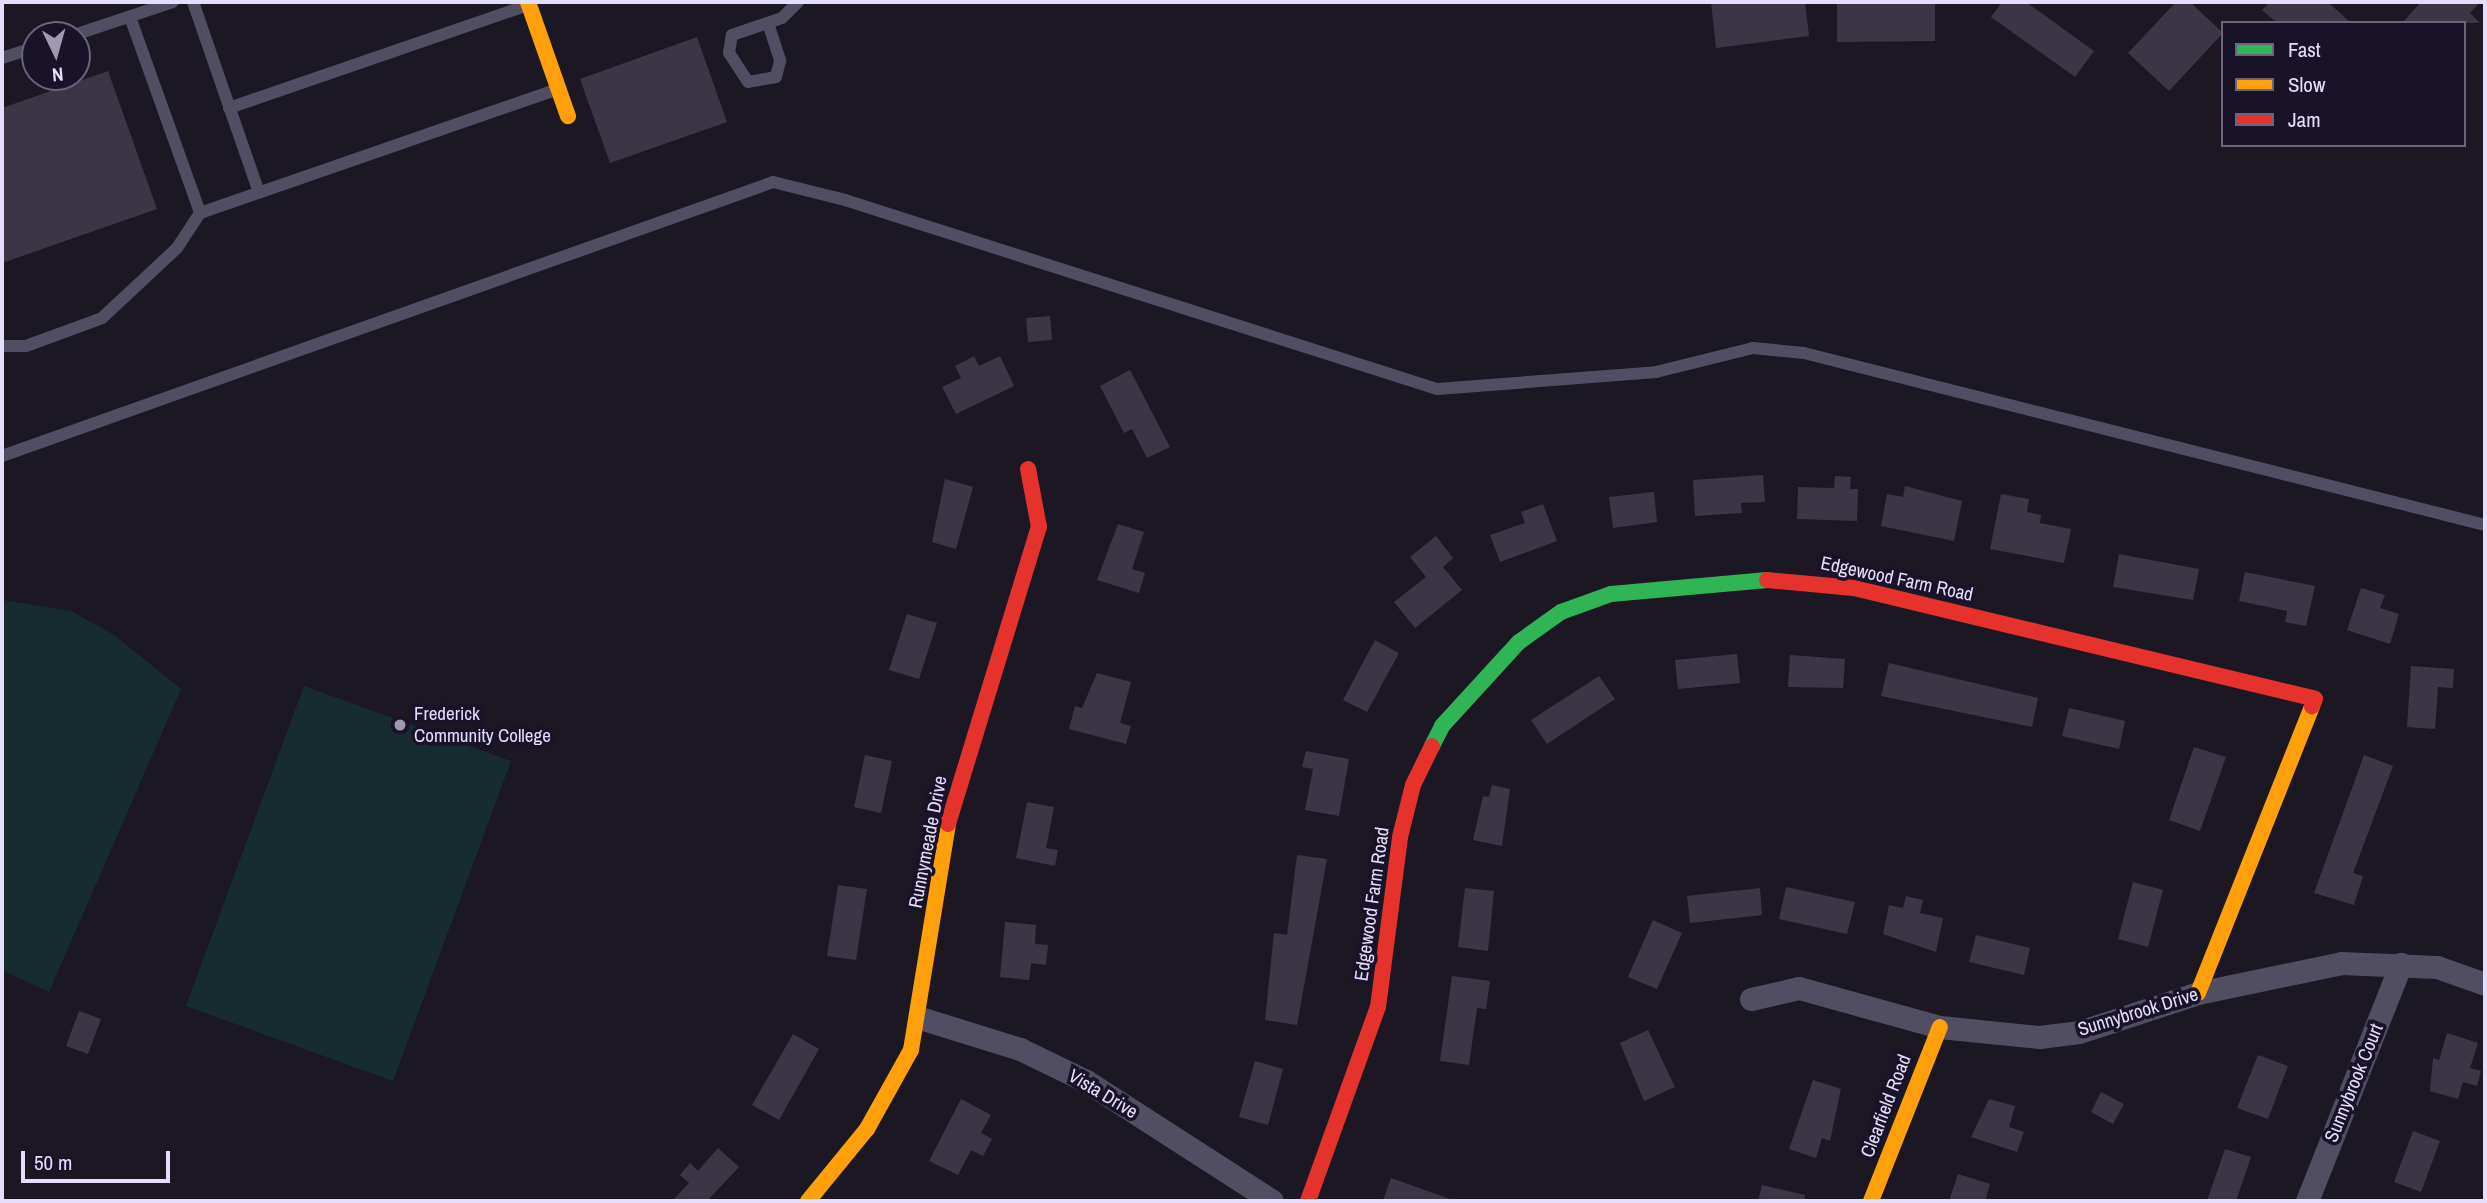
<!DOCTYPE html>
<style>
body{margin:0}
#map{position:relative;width:2487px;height:1203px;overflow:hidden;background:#1b1824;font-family:"Archivo Narrow",sans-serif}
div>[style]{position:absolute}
.green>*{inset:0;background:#172c30}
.building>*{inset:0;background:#3b3645}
.lane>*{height:12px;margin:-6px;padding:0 6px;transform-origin:6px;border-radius:6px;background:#514e64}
.street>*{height:23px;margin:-11.5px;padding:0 11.5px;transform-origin:11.5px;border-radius:11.5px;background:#514e64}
.fast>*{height:16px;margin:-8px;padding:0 8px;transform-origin:8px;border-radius:8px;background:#30b455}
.slow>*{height:16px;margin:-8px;padding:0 8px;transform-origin:8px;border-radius:8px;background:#ff9f0a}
.jam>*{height:16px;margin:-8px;padding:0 8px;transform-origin:8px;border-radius:8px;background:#e5322d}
.dots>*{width:19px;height:19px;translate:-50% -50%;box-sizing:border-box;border:4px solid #191329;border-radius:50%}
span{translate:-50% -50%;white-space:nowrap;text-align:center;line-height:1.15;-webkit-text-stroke:7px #191329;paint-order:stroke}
.street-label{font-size:19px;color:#e5ddfc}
.poi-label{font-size:19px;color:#e5ddfc}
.left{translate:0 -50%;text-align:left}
.frame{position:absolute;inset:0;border:4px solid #e5ddfc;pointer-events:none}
.legend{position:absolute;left:2221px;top:21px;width:245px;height:126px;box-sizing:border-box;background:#191329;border:2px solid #6b647d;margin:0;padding:9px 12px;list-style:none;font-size:21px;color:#e5ddfc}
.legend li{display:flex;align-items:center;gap:14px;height:35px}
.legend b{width:35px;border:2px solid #6b647d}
.north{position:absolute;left:21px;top:21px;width:70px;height:70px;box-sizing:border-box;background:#191329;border:2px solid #6b647d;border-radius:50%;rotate:175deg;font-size:19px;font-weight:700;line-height:28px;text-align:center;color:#e5ddfc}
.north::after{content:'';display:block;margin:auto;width:24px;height:32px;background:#9e98b0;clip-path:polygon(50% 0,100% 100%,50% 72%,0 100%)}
.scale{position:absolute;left:21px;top:1151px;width:149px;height:32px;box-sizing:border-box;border:4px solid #e5ddfc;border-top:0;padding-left:9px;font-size:21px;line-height:24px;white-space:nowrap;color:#e5ddfc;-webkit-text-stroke:5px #191329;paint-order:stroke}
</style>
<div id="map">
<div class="green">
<div style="clip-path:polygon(2px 600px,71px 611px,114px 635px,181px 689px,49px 992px,2px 970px)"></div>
<div style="clip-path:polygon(304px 686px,511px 761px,393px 1081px,186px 1006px)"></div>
</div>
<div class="building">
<div style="clip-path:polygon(1711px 2px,1805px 2px,1809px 36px,1716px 48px)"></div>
<div style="clip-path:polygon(1837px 2px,1935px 2px,1935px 41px,1837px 42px)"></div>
<div style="clip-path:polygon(2002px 2px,2026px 2px,2094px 51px,2075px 77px,1991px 17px)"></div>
<div style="clip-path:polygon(2176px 2px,2190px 2px,2223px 33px,2169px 91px,2128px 53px)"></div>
<div style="clip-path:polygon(2270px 2px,2328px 2px,2351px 23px,2277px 23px,2262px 10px)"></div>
<div style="clip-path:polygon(2421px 2px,2480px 2px,2470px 13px,2480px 23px,2402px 23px)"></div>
<div style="clip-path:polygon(697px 37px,727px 122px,610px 163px,580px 79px)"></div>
<div style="clip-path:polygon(108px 71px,157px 209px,2px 263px,2px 108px)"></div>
<div style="clip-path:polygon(1050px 316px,1052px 340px,1028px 342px,1026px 318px)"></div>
<div style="clip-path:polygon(974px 356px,979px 366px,1000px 356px,1014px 386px,956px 414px,942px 387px,961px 378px,955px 366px)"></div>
<div style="clip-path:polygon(1130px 370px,1170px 447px,1147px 458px,1132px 429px,1124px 433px,1100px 386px)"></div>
<div style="clip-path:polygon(1763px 475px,1765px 502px,1741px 503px,1742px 513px,1695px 516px,1693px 480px)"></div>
<div style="clip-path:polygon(1835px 476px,1851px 477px,1850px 489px,1858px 489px,1857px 521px,1797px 519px,1798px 487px,1834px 488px)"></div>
<div style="clip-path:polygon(945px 479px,973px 487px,956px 549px,932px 542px)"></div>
<div style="clip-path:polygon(1905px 486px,1962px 501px,1954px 541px,1881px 526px,1887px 494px,1903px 497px)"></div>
<div style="clip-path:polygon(1654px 492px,1657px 522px,1613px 528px,1609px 497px)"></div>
<div style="clip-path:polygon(2001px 494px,2029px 499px,2027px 512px,2041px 515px,2040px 523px,2071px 529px,2064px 563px,1990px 549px)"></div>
<div style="clip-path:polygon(1543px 504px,1557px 541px,1500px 562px,1490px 535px,1525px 523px,1521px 512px)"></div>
<div style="clip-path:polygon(1118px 524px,1144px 532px,1132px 569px,1145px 573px,1139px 593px,1097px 580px)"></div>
<div style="clip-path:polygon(1436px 536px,1453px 558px,1443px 567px,1462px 590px,1415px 628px,1394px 602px,1426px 577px,1410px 557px)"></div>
<div style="clip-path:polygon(2119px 554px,2199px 569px,2193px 600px,2113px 587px)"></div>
<div style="clip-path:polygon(2245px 572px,2315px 586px,2306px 626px,2285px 622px,2287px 611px,2239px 601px)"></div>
<div style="clip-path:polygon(2361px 588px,2385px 595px,2380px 608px,2399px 614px,2390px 644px,2347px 630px)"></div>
<div style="clip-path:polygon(907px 614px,937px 623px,919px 679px,889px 670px)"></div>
<div style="clip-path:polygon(1375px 640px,1399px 653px,1367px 712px,1343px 700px)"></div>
<div style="clip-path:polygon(1737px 654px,1740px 683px,1678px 689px,1675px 660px)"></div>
<div style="clip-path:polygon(1790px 655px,1845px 659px,1843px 688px,1788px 687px)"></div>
<div style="clip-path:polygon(1889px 663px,2038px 698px,2032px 727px,1881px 696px)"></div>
<div style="clip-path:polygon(2411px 666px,2454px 669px,2453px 688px,2438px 687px,2435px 729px,2407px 727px)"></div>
<div style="clip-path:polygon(1097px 673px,1131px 682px,1120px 723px,1131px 726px,1126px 744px,1069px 729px,1075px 706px,1082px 708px)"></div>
<div style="clip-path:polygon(1599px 676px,1615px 699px,1547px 744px,1531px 720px)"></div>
<div style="clip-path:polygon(2069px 708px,2125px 721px,2119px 749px,2062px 736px)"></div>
<div style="clip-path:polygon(2194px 747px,2226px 757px,2200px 831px,2169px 820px)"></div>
<div style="clip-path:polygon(1306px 751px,1349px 759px,1339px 816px,1305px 810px,1313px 769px,1302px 767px)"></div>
<div style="clip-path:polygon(865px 755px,892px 761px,881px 813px,854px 807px)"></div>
<div style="clip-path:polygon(2364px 755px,2393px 766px,2353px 873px,2363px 876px,2354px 905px,2314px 893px)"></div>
<div style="clip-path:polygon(1492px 785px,1510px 789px,1502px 846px,1473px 840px,1483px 796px,1489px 797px)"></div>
<div style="clip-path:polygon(1027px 802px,1054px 807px,1046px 848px,1058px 850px,1055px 866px,1016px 858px)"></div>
<div style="clip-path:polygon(1297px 855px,1327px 859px,1297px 1025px,1265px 1020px,1274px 933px,1287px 935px)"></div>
<div style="clip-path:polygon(2133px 882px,2163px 890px,2148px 947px,2118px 939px)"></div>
<div style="clip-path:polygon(838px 885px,867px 889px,856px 960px,827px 956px)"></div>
<div style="clip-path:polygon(1786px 887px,1855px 902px,1847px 934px,1779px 919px)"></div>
<div style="clip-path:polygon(1465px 888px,1494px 891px,1488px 951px,1458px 947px)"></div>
<div style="clip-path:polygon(1760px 888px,1762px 915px,1690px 923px,1687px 896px)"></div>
<div style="clip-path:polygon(1906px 896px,1923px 900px,1920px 913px,1943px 918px,1936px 952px,1883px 934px,1889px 905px,1903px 908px)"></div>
<div style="clip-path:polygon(1653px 920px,1682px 933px,1657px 989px,1628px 977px)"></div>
<div style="clip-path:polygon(1005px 922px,1036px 925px,1035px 944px,1048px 945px,1046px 965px,1031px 963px,1029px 980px,1000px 977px)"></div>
<div style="clip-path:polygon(1976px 935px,2030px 948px,2024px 975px,1969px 962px)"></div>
<div style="clip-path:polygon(1452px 976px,1490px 981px,1486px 1009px,1477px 1008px,1469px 1065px,1440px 1061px)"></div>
<div style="clip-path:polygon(79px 1011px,101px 1019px,88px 1054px,66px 1046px)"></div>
<div style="clip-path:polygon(1648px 1030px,1675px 1087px,1644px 1101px,1620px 1043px)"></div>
<div style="clip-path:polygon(2447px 1033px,2478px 1043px,2470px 1068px,2481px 1071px,2477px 1086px,2463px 1082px,2458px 1099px,2430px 1091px,2433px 1058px,2439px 1060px)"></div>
<div style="clip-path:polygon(793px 1034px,819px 1049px,779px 1120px,752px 1105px)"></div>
<div style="clip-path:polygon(2258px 1055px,2288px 1066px,2268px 1119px,2237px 1108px)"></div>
<div style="clip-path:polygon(1255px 1061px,1283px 1069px,1268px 1125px,1239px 1117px)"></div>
<div style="clip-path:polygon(1813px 1080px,1841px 1089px,1830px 1141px,1822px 1138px,1816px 1158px,1789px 1149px)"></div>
<div style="clip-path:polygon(2101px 1092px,2124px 1104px,2113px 1124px,2091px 1112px)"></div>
<div style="clip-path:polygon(961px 1099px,991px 1115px,981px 1133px,992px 1139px,983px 1156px,971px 1150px,958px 1175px,929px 1161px)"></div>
<div style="clip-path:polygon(1989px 1099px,2015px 1106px,2009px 1127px,2024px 1132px,2017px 1152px,1971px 1137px)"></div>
<div style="clip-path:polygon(2413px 1131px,2440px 1141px,2421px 1192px,2394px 1182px)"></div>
<div style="clip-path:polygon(718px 1148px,739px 1167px,707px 1201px,672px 1201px,689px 1183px,680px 1175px,690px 1163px,698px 1171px)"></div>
<div style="clip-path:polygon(2225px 1149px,2251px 1157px,2236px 1201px,2207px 1201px)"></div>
<div style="clip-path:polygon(1958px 1174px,1990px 1184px,1985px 1201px,1949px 1201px)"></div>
<div style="clip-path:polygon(1391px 1178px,1450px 1199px,1450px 1201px,1383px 1201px)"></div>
<div style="clip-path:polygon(1762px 1185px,1805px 1195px,1804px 1201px,1758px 1201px)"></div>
</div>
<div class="lane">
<div style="left:193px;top:2px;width:202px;rotate:70.9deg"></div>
<div style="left:130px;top:17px;width:208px;rotate:70.3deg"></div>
<div style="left:768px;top:23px;width:40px;rotate:72deg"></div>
<div style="left:780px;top:61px;width:16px;rotate:104deg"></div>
<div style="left:776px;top:77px;width:28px;rotate:170deg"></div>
<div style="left:748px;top:82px;width:35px;rotate:-123deg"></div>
<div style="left:729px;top:53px;width:18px;rotate:-81deg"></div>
<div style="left:732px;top:35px;width:53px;rotate:-18.8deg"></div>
<div style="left:782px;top:18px;width:23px;rotate:-45deg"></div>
<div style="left:74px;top:35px;width:104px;rotate:-18.4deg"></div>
<div style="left:2px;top:58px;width:35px;rotate:-18deg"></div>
<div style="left:229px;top:108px;width:316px;rotate:-19deg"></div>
<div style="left:2px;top:346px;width:24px"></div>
<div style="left:26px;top:346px;width:81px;rotate:-20.2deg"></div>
<div style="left:102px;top:318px;width:103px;rotate:-43deg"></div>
<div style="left:177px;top:248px;width:42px;rotate:-56.7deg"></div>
<div style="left:200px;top:213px;width:379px;rotate:-19.1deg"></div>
<div style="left:2px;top:456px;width:818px;rotate:-19.56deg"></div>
<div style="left:773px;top:182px;width:74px;rotate:14deg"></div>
<div style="left:845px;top:200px;width:621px;rotate:17.71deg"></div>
<div style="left:1437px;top:389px;width:220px;rotate:-4.4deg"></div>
<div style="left:1656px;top:372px;width:100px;rotate:-13.9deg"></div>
<div style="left:1753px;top:348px;width:51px;rotate:5.6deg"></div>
<div style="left:1804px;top:353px;width:702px;rotate:14.17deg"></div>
</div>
<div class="street">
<div style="left:1751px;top:999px;width:49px;rotate:-12.9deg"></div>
<div style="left:1799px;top:988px;width:146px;rotate:15.5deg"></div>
<div style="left:1940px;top:1027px;width:100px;rotate:5.8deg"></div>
<div style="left:2039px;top:1037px;width:40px;rotate:-7.1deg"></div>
<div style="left:2079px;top:1032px;width:125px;rotate:-18.1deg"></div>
<div style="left:2198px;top:993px;width:146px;rotate:-11.8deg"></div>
<div style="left:2341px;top:963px;width:96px;rotate:2.4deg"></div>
<div style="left:2437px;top:967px;width:51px;rotate:19.5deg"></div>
<div style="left:920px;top:1018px;width:105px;rotate:17.2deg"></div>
<div style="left:1020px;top:1049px;width:73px;rotate:25.9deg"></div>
<div style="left:1086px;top:1081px;width:221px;rotate:32.8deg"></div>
<div style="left:2307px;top:1201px;width:255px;rotate:-68.4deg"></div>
</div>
<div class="fast">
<div style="left:1432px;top:746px;width:22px;rotate:-63deg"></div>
<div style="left:1442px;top:726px;width:114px;rotate:-47.5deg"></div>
<div style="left:1519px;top:642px;width:52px;rotate:-35.5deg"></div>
<div style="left:1561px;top:612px;width:53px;rotate:-19.8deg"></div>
<div style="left:1611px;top:594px;width:157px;rotate:-5.1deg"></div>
</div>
<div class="slow">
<div style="left:528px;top:2px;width:121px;rotate:70.7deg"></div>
<div style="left:2198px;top:993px;width:309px;rotate:-68.3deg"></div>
<div style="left:808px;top:1201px;width:93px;rotate:-50.7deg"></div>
<div style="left:867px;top:1129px;width:90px;rotate:-60.9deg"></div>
<div style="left:911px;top:1050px;width:229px;rotate:-80.7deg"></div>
<div style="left:1871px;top:1201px;width:187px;rotate:-68.4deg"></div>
</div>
<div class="jam">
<div style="left:1767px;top:580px;width:87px;rotate:5.3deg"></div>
<div style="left:1854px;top:588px;width:474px;rotate:13.5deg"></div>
<div style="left:2315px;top:699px;width:8px;rotate:113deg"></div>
<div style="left:948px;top:824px;width:311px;rotate:-73deg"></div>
<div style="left:1039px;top:527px;width:59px;rotate:-100.7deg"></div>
<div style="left:1308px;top:1201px;width:206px;rotate:-70.2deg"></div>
<div style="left:1378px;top:1007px;width:171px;rotate:-82.6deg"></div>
<div style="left:1400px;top:837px;width:54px;rotate:-76deg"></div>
<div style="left:1413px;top:785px;width:43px;rotate:-64deg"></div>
</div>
<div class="dots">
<div style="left:400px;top:725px;background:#9e98b0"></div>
</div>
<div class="street-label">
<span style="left:1897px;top:579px;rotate:12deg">Edgewood Farm Road</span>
<span style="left:928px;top:842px;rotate:-79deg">Runnymeade Drive</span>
<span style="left:1372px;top:904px;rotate:-82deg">Edgewood Farm Road</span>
<span style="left:2138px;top:1012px;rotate:-17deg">Sunnybrook Drive</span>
<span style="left:2354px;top:1083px;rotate:-68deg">Sunnybrook Court</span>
<span style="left:1103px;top:1094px;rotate:31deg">Vista Drive</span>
<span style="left:1886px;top:1106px;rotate:-69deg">Clearfield Road</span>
</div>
<div class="poi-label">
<span class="left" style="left:414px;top:725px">Frederick<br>Community College</span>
</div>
<div class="frame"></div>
<ul class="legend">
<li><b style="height:9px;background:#30b455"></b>Fast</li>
<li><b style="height:9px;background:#ff9f0a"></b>Slow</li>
<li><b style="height:9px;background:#e5322d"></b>Jam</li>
</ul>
<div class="north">N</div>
<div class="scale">50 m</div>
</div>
